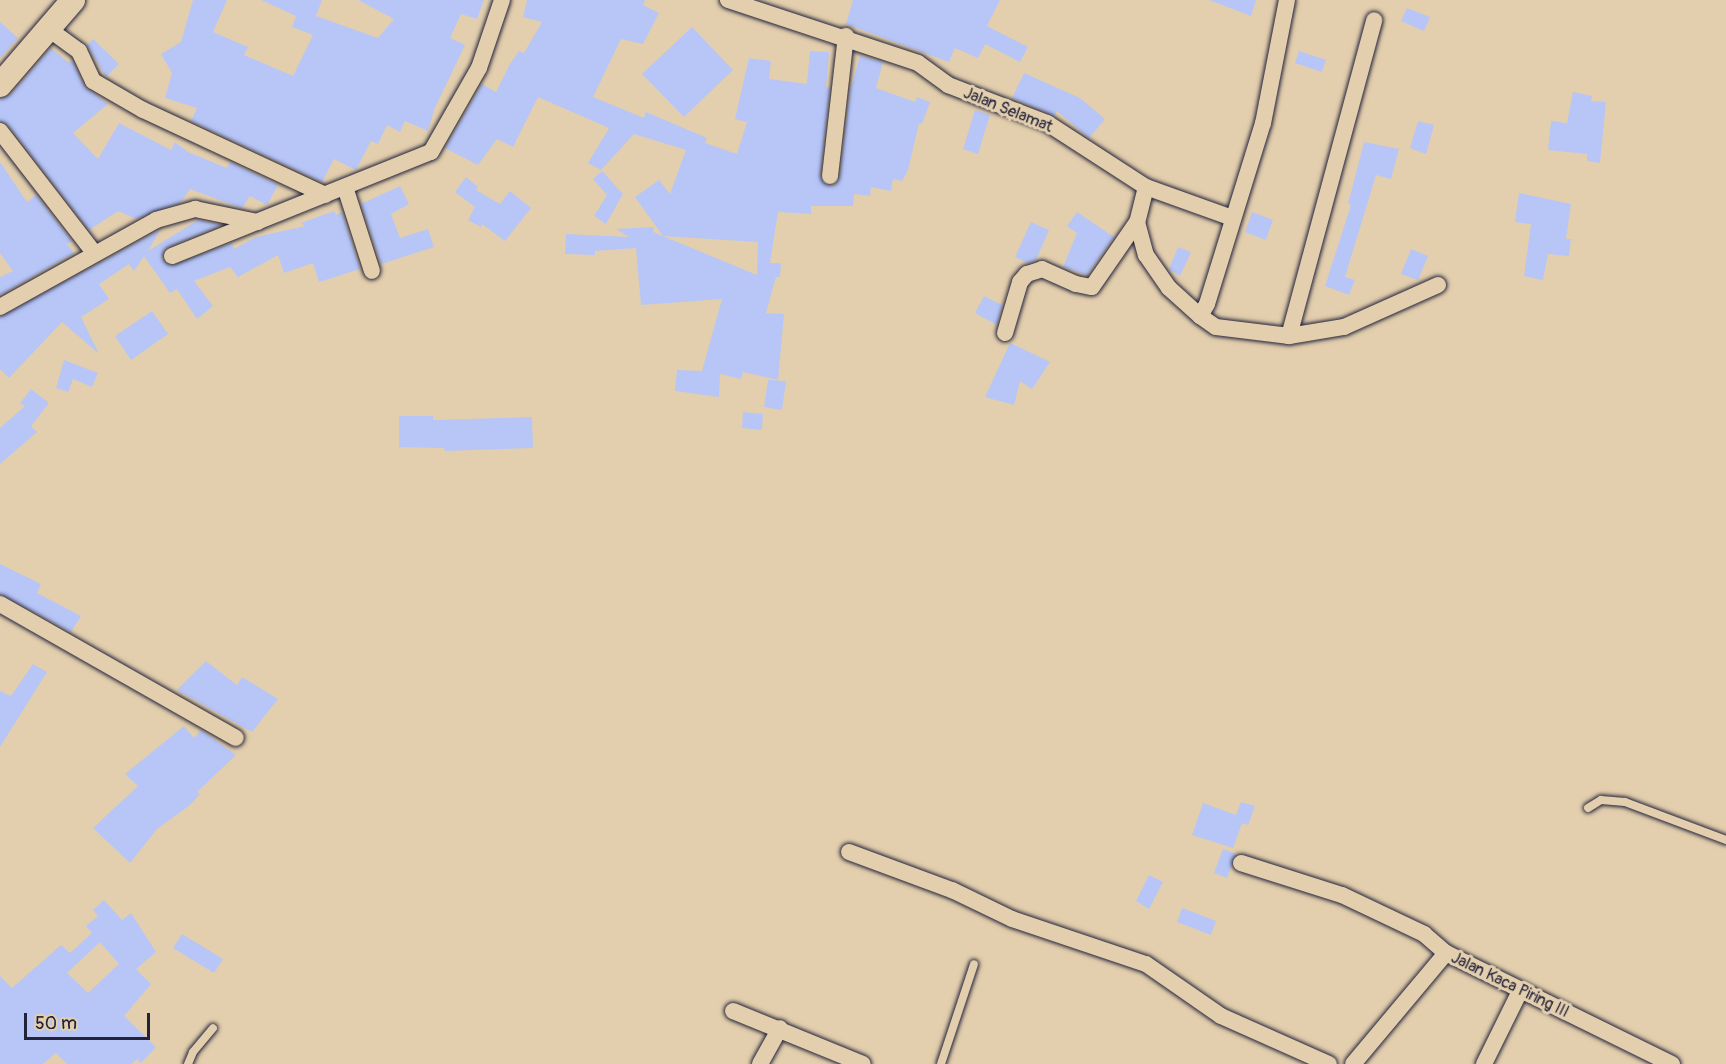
<!DOCTYPE html>
<style>
body{margin:0}
#map{position:relative;width:1726px;height:1064px;overflow:hidden;background:#e3cfad;font-family:Pangolin,sans-serif}
div>[style]{position:absolute}
.building>*{inset:0;background:#b7c6f7}
.roads{filter:drop-shadow(0 0 2px #22223b) drop-shadow(0 0 2px #22223b)}
.lane>*{height:8px;margin:-4px;padding:0 4px;transform-origin:4px;border-radius:4px;background:#e3cfad}
.street>*{height:16px;margin:-8px;padding:0 8px;transform-origin:8px;border-radius:8px;background:#e3cfad}
.secondary>*{height:24px;margin:-12px;padding:0 12px;transform-origin:12px;border-radius:12px;background:#e3cfad}
span{translate:-50% -50%;white-space:nowrap;text-align:center;line-height:1.15;-webkit-text-stroke:6px #e3cfad;paint-order:stroke}
.street-label{font-size:16px;color:#22223b}
.scale{position:absolute;left:24px;top:1013px;width:126px;height:27px;box-sizing:border-box;border:3px solid #22223b;border-top:0;padding-left:8px;font-size:18px;line-height:21px;white-space:nowrap;color:#22223b;-webkit-text-stroke:4px #e3cfad;paint-order:stroke}
</style>
<div id="map">
<div class="building">
<div style="clip-path:polygon(193px 0,227px 0,213px 32px,248px 47px,244px 55px,293px 76px,313px 35px,292px 27px,296px 16px,261px 0,322px 0,316px 16px,378px 38px,394px 19px,358px 0,484px 0,477px 19px,461px 14px,450px 38px,465px 45px,434px 110px,428px 131px,405px 121px,400px 132px,387px 125px,378px 144px,371px 141px,356px 170px,334px 159px,322px 182px,191px 121px,197px 108px,165px 98px,172px 73px,161px 54px,181px 42px)"></div>
<div style="clip-path:polygon(527px 0,645px 0,643px 5px,659px 13px,643px 44px,621px 39px,593px 97px,644px 118px,646px 112px,707px 138px,705px 143px,737px 154px,747px 122px,735px 119px,749px 58px,771px 61px,769px 79px,807px 84px,810px 51px,829px 52px,826px 87px,830px 88px,820px 175px,828px 186px,835px 185px,840px 177px,850px 91px,860px 56px,883px 62px,876px 88px,915px 102px,917px 97px,930px 102px,922px 124px,919px 123px,908px 170px,902px 181px,893px 179px,891px 191px,871px 187px,870px 196px,854px 194px,853px 206px,811px 206px,811px 214px,778px 212px,770px 263px,781px 263px,780px 277px,776px 277px,766px 313px,784px 314px,778px 380px,743px 372px,741px 379px,720px 374px,719px 397px,675px 391px,677px 370px,702px 371px,722px 299px,641px 305px,636px 248px,595px 251px,595px 255px,565px 254px,566px 234px,629px 237px,616px 229px,654px 227px,653px 232px,757px 275px,758px 242px,663px 236px,635px 197px,659px 180px,670px 194px,686px 150px,634px 134px,601px 170px,588px 163px,609px 128px,538px 97px,513px 147px,497px 139px,478px 165px,445px 148px,482px 84px,496px 92px,510px 64px,519px 51px,524px 53px,542px 22px,523px 17px)"></div>
<div style="clip-path:polygon(853px 0,1000px 0,987px 26px,1028px 47px,1020px 62px,985px 44px,978px 58px,955px 48px,949px 62px,846px 24px)"></div>
<div style="clip-path:polygon(1209px 0,1256px 0,1251px 16px)"></div>
<div style="clip-path:polygon(1407px 8px,1430px 17px,1424px 31px,1401px 21px)"></div>
<div style="clip-path:polygon(0 22px,18px 38px,0 58px)"></div>
<div style="clip-path:polygon(692px 27px,733px 70px,684px 117px,642px 74px)"></div>
<div style="clip-path:polygon(93px 39px,119px 64px,106px 77px,87px 45px)"></div>
<div style="clip-path:polygon(51px 48px,69px 63px,72px 60px,84px 86px,108px 104px,73px 133px,98px 159px,119px 123px,171px 150px,175px 142px,188px 152px,227px 168px,230px 162px,278px 185px,267px 205px,250px 196px,242px 208px,238px 207px,190px 189px,181px 202px,136px 219px,118px 211px,89px 230px,8px 125px,0 121px,0 99px,11px 94px)"></div>
<div style="clip-path:polygon(1299px 51px,1326px 60px,1322px 72px,1295px 63px)"></div>
<div style="clip-path:polygon(1024px 73px,1080px 98px,1105px 119px,1089px 138px,1057px 111px,1055px 116px,1012px 98px)"></div>
<div style="clip-path:polygon(1573px 92px,1592px 96px,1591px 101px,1606px 102px,1600px 163px,1587px 161px,1587px 154px,1548px 150px,1551px 121px,1567px 123px)"></div>
<div style="clip-path:polygon(975px 110px,990px 115px,978px 154px,963px 149px)"></div>
<div style="clip-path:polygon(1418px 121px,1434px 125px,1426px 154px,1410px 148px)"></div>
<div style="clip-path:polygon(1364px 142px,1399px 149px,1391px 179px,1376px 175px,1345px 277px,1355px 280px,1349px 295px,1325px 286px,1351px 205px,1348px 204px)"></div>
<div style="clip-path:polygon(0 162px,27px 202px,36px 195px,72px 241px,67px 244px,74px 253px,0 295px,0 277px,13px 271px,0 253px)"></div>
<div style="clip-path:polygon(602px 171px,623px 194px,606px 224px,594px 216px,607px 195px,593px 179px)"></div>
<div style="clip-path:polygon(466px 177px,478px 187px,476px 190px,500px 204px,510px 191px,531px 208px,505px 241px,482px 224px,481px 227px,468px 220px,475px 207px,455px 192px)"></div>
<div style="clip-path:polygon(400px 186px,409px 204px,391px 214px,400px 238px,428px 229px,434px 247px,381px 264px,361px 204px)"></div>
<div style="clip-path:polygon(1519px 193px,1571px 204px,1566px 239px,1571px 239px,1569px 256px,1548px 254px,1543px 280px,1524px 276px,1531px 224px,1515px 222px)"></div>
<div style="clip-path:polygon(334px 211px,336px 215px,342px 212px,360px 269px,319px 282px,313px 263px,284px 273px,278px 255px,238px 277px,230px 267px,194px 281px,213px 306px,197px 319px,177px 289px,170px 293px,144px 256px,134px 271px,129px 264px,99px 284px,109px 299px,81px 317px,99px 354px,62px 322px,9px 378px,0 369px,0 317px,160px 230px,148px 251px,198px 220px,221px 225px,164px 249px,162px 259px,171px 266px,232px 243px,234px 249px,256px 237px,305px 226px,301px 223px)"></div>
<div style="clip-path:polygon(1077px 212px,1114px 237px,1087px 275px,1063px 267px,1077px 233px,1067px 226px)"></div>
<div style="clip-path:polygon(1252px 212px,1273px 220px,1266px 240px,1245px 232px)"></div>
<div style="clip-path:polygon(1031px 222px,1049px 230px,1036px 260px,1028px 263px,1015px 257px)"></div>
<div style="clip-path:polygon(1178px 247px,1191px 252px,1180px 276px,1169px 269px)"></div>
<div style="clip-path:polygon(1411px 249px,1428px 256px,1418px 280px,1401px 274px)"></div>
<div style="clip-path:polygon(984px 296px,1002px 305px,997px 325px,975px 313px)"></div>
<div style="clip-path:polygon(152px 311px,168px 334px,131px 360px,115px 336px)"></div>
<div style="clip-path:polygon(1010px 343px,1050px 362px,1032px 389px,1020px 381px,1014px 405px,985px 397px)"></div>
<div style="clip-path:polygon(64px 360px,98px 373px,92px 387px,73px 379px,68px 392px,56px 388px)"></div>
<div style="clip-path:polygon(768px 380px,786px 381px,782px 410px,764px 407px)"></div>
<div style="clip-path:polygon(31px 389px,49px 403px,31px 426px,37px 432px,0 464px,0 428px,25px 406px,20px 403px)"></div>
<div style="clip-path:polygon(743px 412px,763px 414px,762px 430px,742px 428px)"></div>
<div style="clip-path:polygon(399px 416px,433px 416px,433px 420px,532px 417px,533px 448px,445px 451px,444px 448px,399px 447px)"></div>
<div style="clip-path:polygon(0 564px,41px 584px,37px 593px,81px 616px,71px 632px,0 594px)"></div>
<div style="clip-path:polygon(206px 661px,237px 685px,242px 677px,278px 699px,252px 732px,177px 690px)"></div>
<div style="clip-path:polygon(33px 664px,47px 672px,0 747px,0 691px,11px 696px)"></div>
<div style="clip-path:polygon(184px 726px,194px 738px,201px 730px,236px 755px,197px 792px,200px 794px,190px 805px,157px 829px,130px 863px,93px 828px,138px 786px,125px 774px)"></div>
<div style="clip-path:polygon(1241px 802px,1255px 806px,1248px 825px,1242px 823px,1233px 848px,1192px 835px,1203px 803px,1236px 815px)"></div>
<div style="clip-path:polygon(1223px 849px,1236px 854px,1227px 878px,1214px 873px)"></div>
<div style="clip-path:polygon(1149px 875px,1163px 882px,1149px 909px,1136px 901px)"></div>
<div style="clip-path:polygon(evenodd,104px 900px,122px 920px,131px 913px,156px 952px,136px 969px,151px 984px,124px 1016px,156px 1047px,141px 1063px,137px 1059px,131px 1064px,67px 1064px,56px 1053px,43px 1064px,0 1064px,0 976px,12px 988px,61px 945px,70px 953px,92px 933px,86px 926px,98px 916px,93px 910px,104px 900px,100px 942px,119px 964px,88px 993px,67px 973px,100px 942px)"></div>
<div style="clip-path:polygon(1182px 908px,1216px 921px,1211px 935px,1177px 922px)"></div>
<div style="clip-path:polygon(182px 934px,223px 959px,214px 973px,173px 948px)"></div>
</div>
<div class="roads">
<div class="lane">
<div style="left:1588px;top:808px;width:15px;rotate:-32deg"></div>
<div style="left:1601px;top:800px;width:24px;rotate:5deg"></div>
<div style="left:1625px;top:802px;width:108px;rotate:20.6deg"></div>
<div style="left:188px;top:1064px;width:13px;rotate:-67deg"></div>
<div style="left:193px;top:1052px;width:31px;rotate:-50deg"></div>
<div style="left:941px;top:1064px;width:105px;rotate:-71.7deg"></div>
</div>
<div class="street">
<div style="left:728px;top:0;width:200px;rotate:18.3deg"></div>
<div style="left:918px;top:63px;width:37px;rotate:36deg"></div>
<div style="left:948px;top:85px;width:106px;rotate:21deg"></div>
<div style="left:1047px;top:123px;width:118px;rotate:32.9deg"></div>
<div style="left:1146px;top:187px;width:91px;rotate:19.8deg"></div>
<div style="left:1287px;top:0;width:125px;rotate:101deg"></div>
<div style="left:1263px;top:123px;width:189px;rotate:107.2deg"></div>
<div style="left:1207px;top:304px;width:14px;rotate:120deg"></div>
<div style="left:1200px;top:316px;width:19px;rotate:35deg"></div>
<div style="left:1216px;top:327px;width:74px;rotate:7deg"></div>
<div style="left:1289px;top:336px;width:56px;rotate:-9.3deg"></div>
<div style="left:1344px;top:327px;width:103px;rotate:-24.1deg"></div>
<div style="left:50px;top:30px;width:36px;rotate:36deg"></div>
<div style="left:79px;top:51px;width:33px;rotate:65deg"></div>
<div style="left:93px;top:81px;width:58px;rotate:30.1deg"></div>
<div style="left:143px;top:110px;width:201px;rotate:25deg"></div>
<div style="left:0;top:131px;width:155px;rotate:52.3deg"></div>
<div style="left:830px;top:176px;width:141px;rotate:-83.5deg"></div>
<div style="left:345px;top:187px;width:88px;rotate:72.2deg"></div>
<div style="left:1146px;top:187px;width:36px;rotate:104deg"></div>
<div style="left:1137px;top:222px;width:34px;rotate:75deg"></div>
<div style="left:1146px;top:255px;width:40px;rotate:55.1deg"></div>
<div style="left:1169px;top:288px;width:42px;rotate:42.1deg"></div>
<div style="left:172px;top:256px;width:279px;rotate:-21.9deg"></div>
<div style="left:431px;top:152px;width:97px;rotate:-60.3deg"></div>
<div style="left:479px;top:68px;width:72px;rotate:-71.3deg"></div>
<div style="left:0;top:307px;width:179px;rotate:-29.1deg"></div>
<div style="left:156px;top:220px;width:41px;rotate:-15.8deg"></div>
<div style="left:195px;top:209px;width:64px;rotate:11.7deg"></div>
<div style="left:1005px;top:333px;width:53px;rotate:-73.6deg"></div>
<div style="left:1020px;top:282px;width:11px;rotate:-49deg"></div>
<div style="left:1027px;top:274px;width:16px;rotate:-18deg"></div>
<div style="left:1042px;top:269px;width:37px;rotate:24deg"></div>
<div style="left:1076px;top:284px;width:16px;rotate:11deg"></div>
<div style="left:1092px;top:287px;width:79px;rotate:-55.3deg"></div>
<div style="left:1289px;top:336px;width:327px;rotate:-74.9deg"></div>
<div style="left:0;top:604px;width:271px;rotate:29.6deg"></div>
<div style="left:849px;top:852px;width:110px;rotate:20.3deg"></div>
<div style="left:952px;top:890px;width:67px;rotate:25.8deg"></div>
<div style="left:1012px;top:919px;width:141px;rotate:18.6deg"></div>
<div style="left:1146px;top:964px;width:91px;rotate:34.7deg"></div>
<div style="left:1221px;top:1016px;width:118px;rotate:24deg"></div>
<div style="left:1241px;top:863px;width:106px;rotate:17.6deg"></div>
<div style="left:1342px;top:895px;width:91px;rotate:25.4deg"></div>
<div style="left:1424px;top:934px;width:29px;rotate:41deg"></div>
<div style="left:733px;top:1011px;width:140px;rotate:22.2deg"></div>
<div style="left:760px;top:1064px;width:41px;rotate:-60.9deg"></div>
<div style="left:1353px;top:1064px;width:145px;rotate:-50deg"></div>
<div style="left:1446px;top:953px;width:252px;rotate:26.2deg"></div>
<div style="left:1484px;top:1064px;width:81px;rotate:-63.7deg"></div>
</div>
<div class="secondary">
<div style="left:0;top:85px;width:112px;rotate:-49.3deg"></div>
</div>
</div>
<div class="street-label">
<span style="left:1008px;top:110px;rotate:22deg">Jalan Selamat</span>
<span style="left:1510px;top:985px;rotate:26deg">Jalan Kaca Piring III</span>
</div>
<div class="scale">50 m</div>
</div>
